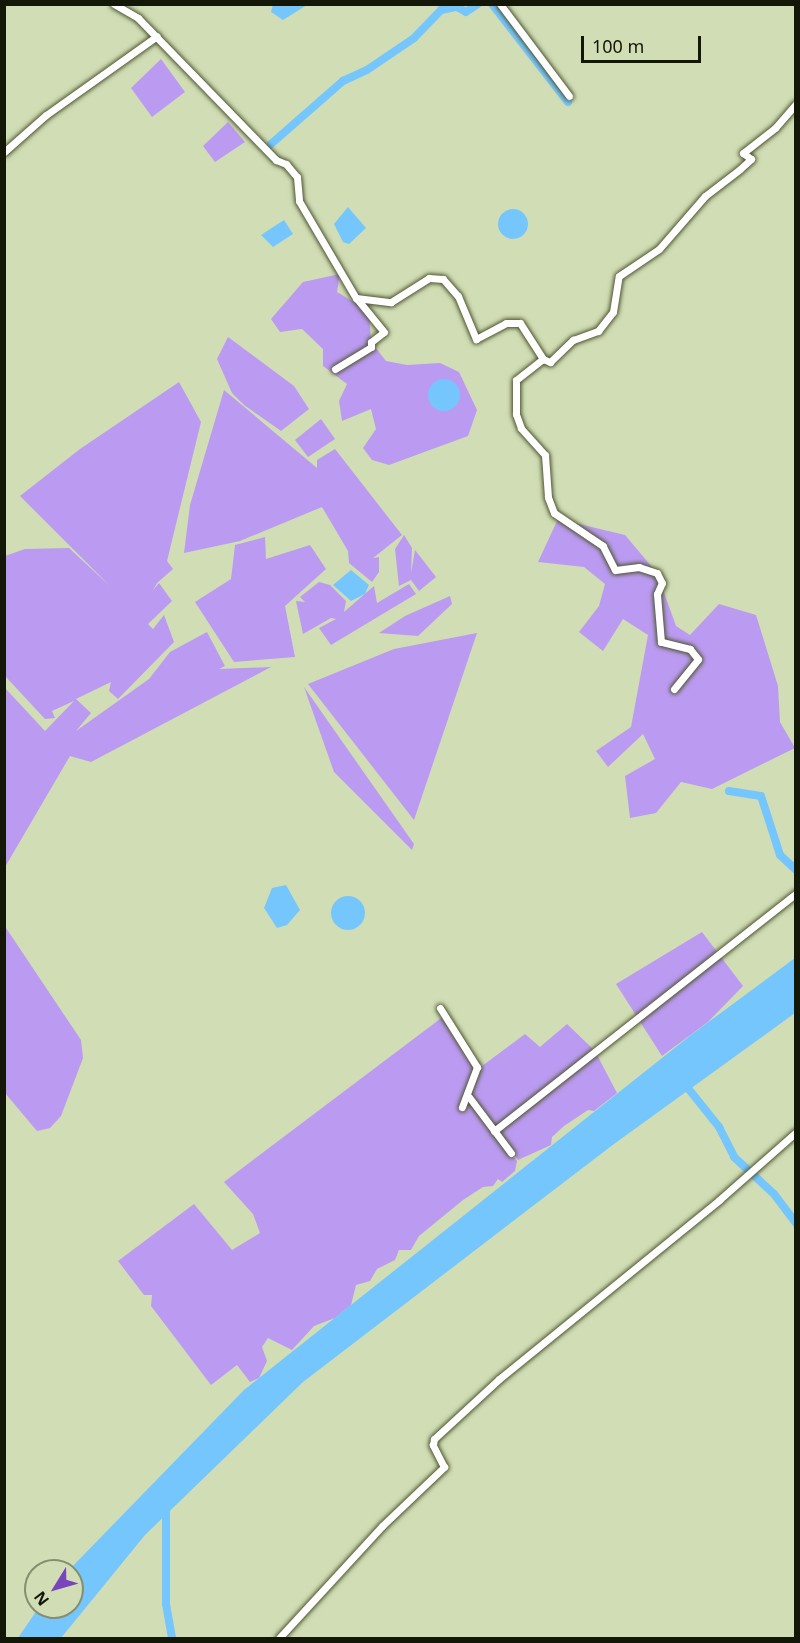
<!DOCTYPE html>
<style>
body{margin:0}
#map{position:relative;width:800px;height:1643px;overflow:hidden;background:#d1ddb4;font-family:"Noto Sans",sans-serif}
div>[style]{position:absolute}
.green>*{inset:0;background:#bb9bf1}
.water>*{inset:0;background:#76c6fe}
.round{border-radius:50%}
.canal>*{height:8px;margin:-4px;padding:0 4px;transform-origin:4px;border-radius:4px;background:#76c6fe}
.roads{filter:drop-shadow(0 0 2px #4d5632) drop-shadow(0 0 2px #4d5632)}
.minor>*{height:7px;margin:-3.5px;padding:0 3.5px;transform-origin:3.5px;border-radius:3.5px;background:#fff}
span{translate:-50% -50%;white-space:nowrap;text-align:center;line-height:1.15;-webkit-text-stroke:6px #d1ddb4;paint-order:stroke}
.frame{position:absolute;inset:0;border:6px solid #131708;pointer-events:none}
.north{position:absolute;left:24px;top:1559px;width:60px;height:60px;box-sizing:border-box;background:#d1ddb4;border:2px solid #858e6f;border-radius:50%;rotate:233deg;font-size:16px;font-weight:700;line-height:24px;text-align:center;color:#131708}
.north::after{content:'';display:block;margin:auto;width:21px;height:27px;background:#7a45bc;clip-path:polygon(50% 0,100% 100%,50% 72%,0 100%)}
.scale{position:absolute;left:581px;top:36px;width:120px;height:27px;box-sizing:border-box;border:3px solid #131708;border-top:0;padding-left:8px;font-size:18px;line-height:21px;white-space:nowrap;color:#131708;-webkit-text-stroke:4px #d1ddb4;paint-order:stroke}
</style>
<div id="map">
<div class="green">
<div style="clip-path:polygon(161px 59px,185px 92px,152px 117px,131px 88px)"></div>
<div style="clip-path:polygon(228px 122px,245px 142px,215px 162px,203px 146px)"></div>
<div style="clip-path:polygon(340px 274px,337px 292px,369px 311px,371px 342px,386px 361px,407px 365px,440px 363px,459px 372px,477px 410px,468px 436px,389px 465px,372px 460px,363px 448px,376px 429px,371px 409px,342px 421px,339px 401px,347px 384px,323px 366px,323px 349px,302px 329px,280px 332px,271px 319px,303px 282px)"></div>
<div style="clip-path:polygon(228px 337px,294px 386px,309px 409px,281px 431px,244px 405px,232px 393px,217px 359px)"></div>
<div style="clip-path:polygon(179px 382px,201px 422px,167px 561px,173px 569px,157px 583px,153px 590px,159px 583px,172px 601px,148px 624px,153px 629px,164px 615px,174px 642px,118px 699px,109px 691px,111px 682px,76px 699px,91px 713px,76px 731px,149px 679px,170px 652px,207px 632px,225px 666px,219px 669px,271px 667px,91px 762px,70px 756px,5px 867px,5px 688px,45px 731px,74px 701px,52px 711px,55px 718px,45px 719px,5px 676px,5px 556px,25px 549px,69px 548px,110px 586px,20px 496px,80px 449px)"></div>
<div style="clip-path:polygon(224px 390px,317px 468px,317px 460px,335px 449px,402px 535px,373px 558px,379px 557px,379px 572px,372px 582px,349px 563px,348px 551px,322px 507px,240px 541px,184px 553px,190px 505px)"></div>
<div style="clip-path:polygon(321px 419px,335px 439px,308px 457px,295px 440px)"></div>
<div style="clip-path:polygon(558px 519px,625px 535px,657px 573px,676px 626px,690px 635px,719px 604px,756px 615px,778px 686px,780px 722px,795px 748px,712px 789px,681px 782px,656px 813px,630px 818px,625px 776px,655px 759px,643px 734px,608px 767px,596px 751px,631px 727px,648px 635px,623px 619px,603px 651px,579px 632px,599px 606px,605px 584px,584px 567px,538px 562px)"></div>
<div style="clip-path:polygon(404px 535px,412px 548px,411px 573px,415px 550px,436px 577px,419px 591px,411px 580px,399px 586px,395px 549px)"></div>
<div style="clip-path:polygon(265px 537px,266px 559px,310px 545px,326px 569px,285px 606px,295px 657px,234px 662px,195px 602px,231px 579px,235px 545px)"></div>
<div style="clip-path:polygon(319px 582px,330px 585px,346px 601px,344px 612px,374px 586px,377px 603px,409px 584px,416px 594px,331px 645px,319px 628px,336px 619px,331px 618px,303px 634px,296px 601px,305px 602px,300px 597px)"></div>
<div style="clip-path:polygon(450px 596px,452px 604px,418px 636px,379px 633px,405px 616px)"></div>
<div style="clip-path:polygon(477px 633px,414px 820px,308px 684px,394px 649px)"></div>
<div style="clip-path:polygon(304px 687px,414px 844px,412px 850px,334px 772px)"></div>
<div style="clip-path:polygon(4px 925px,81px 1040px,83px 1058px,61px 1116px,50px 1128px,37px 1131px,5px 1093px)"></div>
<div style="clip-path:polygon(702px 932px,743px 986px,708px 1022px,662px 1056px,616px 984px)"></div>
<div style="clip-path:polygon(444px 1016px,476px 1067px,464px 1109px,469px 1099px,517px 1161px,515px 1171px,502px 1182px,498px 1179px,493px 1186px,483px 1187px,463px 1200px,419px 1236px,411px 1250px,399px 1250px,395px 1260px,377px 1269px,370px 1281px,356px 1285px,351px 1305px,335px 1318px,314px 1326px,292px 1350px,268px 1338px,262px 1347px,267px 1361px,259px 1378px,250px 1382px,237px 1365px,211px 1385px,151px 1306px,152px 1295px,144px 1295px,118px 1261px,194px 1204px,232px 1250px,260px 1233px,253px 1214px,224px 1182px)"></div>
<div style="clip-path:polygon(567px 1024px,593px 1049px,495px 1129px,470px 1097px,478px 1069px,525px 1034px,540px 1047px)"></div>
<div style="clip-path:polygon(596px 1053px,617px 1093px,594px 1111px,588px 1110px,564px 1126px,552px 1137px,551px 1145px,518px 1160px,497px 1131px)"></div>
</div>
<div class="water">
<div style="clip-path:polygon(273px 4px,307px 4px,307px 5px,283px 20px,271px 12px)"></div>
<div style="clip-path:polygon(348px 207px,366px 228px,349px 244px,343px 242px,334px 224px)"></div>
<div class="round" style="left:498px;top:209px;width:30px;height:30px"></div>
<div style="clip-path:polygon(284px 220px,293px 234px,273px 247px,261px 235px)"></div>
<div class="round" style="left:428px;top:379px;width:32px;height:32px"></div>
<div style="clip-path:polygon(351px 570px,369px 585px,365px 594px,351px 601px,333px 585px)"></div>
<div style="clip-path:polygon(286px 885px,300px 910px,287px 925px,277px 928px,264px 908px,272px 888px)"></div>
<div class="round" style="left:331px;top:896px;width:34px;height:34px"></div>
<div style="clip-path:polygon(795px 958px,795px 1013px,614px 1144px,303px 1382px,145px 1535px,61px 1638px,18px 1638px,39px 1607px,72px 1607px,72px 1571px,68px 1571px,244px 1390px,691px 1035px)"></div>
</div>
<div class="canal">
<div style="left:492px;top:4px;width:124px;rotate:52.2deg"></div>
<div style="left:271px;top:144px;width:96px;rotate:-41.2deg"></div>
<div style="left:343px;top:81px;width:26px;rotate:-25deg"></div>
<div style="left:367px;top:70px;width:57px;rotate:-34.2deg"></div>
<div style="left:414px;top:38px;width:39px;rotate:-46deg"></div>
<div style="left:441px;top:10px;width:16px;rotate:-11deg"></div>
<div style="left:457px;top:7px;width:10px;rotate:29deg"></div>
<div style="left:466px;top:12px;width:14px;rotate:-34deg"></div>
<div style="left:729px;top:791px;width:32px;rotate:9deg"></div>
<div style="left:761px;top:796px;width:62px;rotate:72.1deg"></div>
<div style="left:780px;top:855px;width:22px;rotate:43deg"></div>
<div style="left:683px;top:1082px;width:58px;rotate:51.3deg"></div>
<div style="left:719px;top:1127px;width:34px;rotate:63deg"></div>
<div style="left:734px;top:1157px;width:54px;rotate:42.8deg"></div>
<div style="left:774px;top:1194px;width:36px;rotate:53deg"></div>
<div style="left:166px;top:1503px;width:101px;rotate:90deg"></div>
<div style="left:166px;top:1604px;width:35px;rotate:80deg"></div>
</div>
<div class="roads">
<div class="minor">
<div style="left:114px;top:4px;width:28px;rotate:30deg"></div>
<div style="left:138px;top:18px;width:198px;rotate:45.8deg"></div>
<div style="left:276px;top:160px;width:11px;rotate:22deg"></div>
<div style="left:286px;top:164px;width:17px;rotate:50deg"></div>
<div style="left:297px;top:177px;width:24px;rotate:85deg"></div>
<div style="left:299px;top:201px;width:113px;rotate:59.6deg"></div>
<div style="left:356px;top:298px;width:35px;rotate:7deg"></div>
<div style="left:391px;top:302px;width:45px;rotate:-32.3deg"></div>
<div style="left:429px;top:278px;width:14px;rotate:4deg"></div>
<div style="left:443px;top:279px;width:23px;rotate:49deg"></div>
<div style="left:458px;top:296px;width:47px;rotate:67.3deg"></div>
<div style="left:476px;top:339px;width:34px;rotate:-28deg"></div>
<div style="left:506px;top:323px;width:14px"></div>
<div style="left:520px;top:323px;width:43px;rotate:57.4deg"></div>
<div style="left:500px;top:4px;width:115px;rotate:53.1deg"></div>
<div style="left:4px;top:152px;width:56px;rotate:-41.4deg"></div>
<div style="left:46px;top:115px;width:136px;rotate:-35.4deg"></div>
<div style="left:335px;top:369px;width:42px;rotate:-31.4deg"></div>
<div style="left:371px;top:347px;width:5px;rotate:-90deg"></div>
<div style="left:371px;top:342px;width:16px;rotate:-38deg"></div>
<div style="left:384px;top:332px;width:41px;rotate:-129.1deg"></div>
<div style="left:674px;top:689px;width:38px;rotate:-51deg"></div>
<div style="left:698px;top:659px;width:13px;rotate:-129deg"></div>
<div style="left:690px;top:649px;width:30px;rotate:-166deg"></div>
<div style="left:661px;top:642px;width:48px;rotate:-94.8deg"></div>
<div style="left:657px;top:594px;width:12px;rotate:-66deg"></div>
<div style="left:662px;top:583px;width:11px;rotate:-117deg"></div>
<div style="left:657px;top:573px;width:19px;rotate:-162deg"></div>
<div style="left:639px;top:567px;width:24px;rotate:173deg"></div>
<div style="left:615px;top:570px;width:27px;rotate:-117deg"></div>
<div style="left:603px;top:546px;width:59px;rotate:-146deg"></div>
<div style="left:554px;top:513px;width:17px;rotate:-111deg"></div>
<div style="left:548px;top:497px;width:42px;rotate:-94.1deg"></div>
<div style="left:545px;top:455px;width:36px;rotate:-132deg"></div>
<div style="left:521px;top:428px;width:15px;rotate:-110deg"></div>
<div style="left:516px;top:414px;width:34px;rotate:-90deg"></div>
<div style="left:516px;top:380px;width:34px;rotate:-38deg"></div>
<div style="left:543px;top:359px;width:8px;rotate:23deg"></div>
<div style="left:550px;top:362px;width:32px;rotate:-44deg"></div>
<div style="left:573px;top:340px;width:27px;rotate:-20deg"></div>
<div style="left:598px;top:331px;width:24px;rotate:-52deg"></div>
<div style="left:613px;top:312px;width:36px;rotate:-81deg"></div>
<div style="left:619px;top:276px;width:48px;rotate:-34deg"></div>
<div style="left:659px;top:249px;width:70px;rotate:-49deg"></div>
<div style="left:705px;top:196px;width:44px;rotate:-37.6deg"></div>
<div style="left:740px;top:169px;width:15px;rotate:-42deg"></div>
<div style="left:751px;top:159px;width:10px;rotate:-143deg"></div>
<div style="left:743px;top:153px;width:41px;rotate:-38deg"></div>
<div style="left:775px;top:128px;width:32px;rotate:-49deg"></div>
<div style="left:440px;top:1008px;width:70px;rotate:57.9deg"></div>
<div style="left:477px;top:1067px;width:43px;rotate:110.6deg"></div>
<div style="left:469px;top:1097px;width:70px;rotate:53.1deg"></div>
<div style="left:494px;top:1131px;width:385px;rotate:-38.2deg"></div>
<div style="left:279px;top:1638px;width:152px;rotate:-47.4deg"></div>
<div style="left:382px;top:1526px;width:86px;rotate:-43.6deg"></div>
<div style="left:444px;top:1467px;width:25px;rotate:-117deg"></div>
<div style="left:433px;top:1445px;width:6px;rotate:-81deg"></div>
<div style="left:434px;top:1439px;width:88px;rotate:-42.7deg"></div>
<div style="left:499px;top:1379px;width:284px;rotate:-39.1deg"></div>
<div style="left:719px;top:1200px;width:103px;rotate:-41.4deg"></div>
</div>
</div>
<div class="frame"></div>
<div class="north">N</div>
<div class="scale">100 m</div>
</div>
